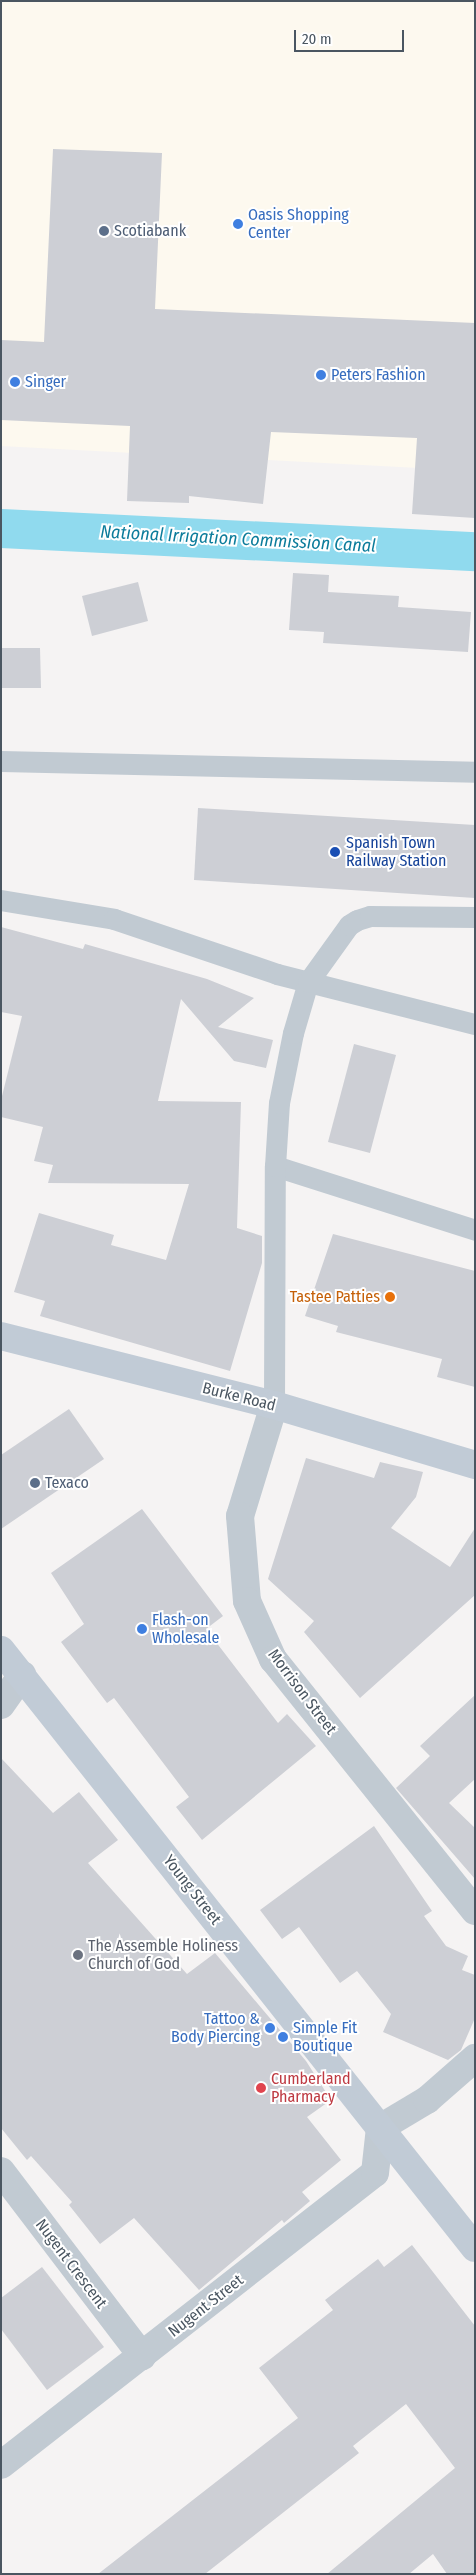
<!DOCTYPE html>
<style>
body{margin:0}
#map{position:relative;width:476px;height:2575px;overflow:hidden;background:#f5f3f3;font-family:"Fira Sans Condensed",sans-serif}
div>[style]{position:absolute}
.commercial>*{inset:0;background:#fdf9ef}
.canal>*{height:39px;margin:-19.5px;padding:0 19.5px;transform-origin:19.5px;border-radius:19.5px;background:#90daee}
.building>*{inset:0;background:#cdcfd5}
.lane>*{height:21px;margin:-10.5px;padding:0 10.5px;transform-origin:10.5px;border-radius:10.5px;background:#c1cad2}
.street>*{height:28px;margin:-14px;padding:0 14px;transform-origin:14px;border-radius:14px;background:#c1cad2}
.secondary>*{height:28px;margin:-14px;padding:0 14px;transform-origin:14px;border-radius:14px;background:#c1cbd6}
.dots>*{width:14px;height:14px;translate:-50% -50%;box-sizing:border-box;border:2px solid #fff;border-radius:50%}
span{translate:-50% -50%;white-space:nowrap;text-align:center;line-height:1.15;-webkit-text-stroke:4px #fff;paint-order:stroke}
.shop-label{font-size:16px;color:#366cbe}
.left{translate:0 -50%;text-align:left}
.right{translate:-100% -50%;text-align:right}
.service-label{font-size:16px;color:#4e5e75}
.transit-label{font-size:16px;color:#164399}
.food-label{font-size:16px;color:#c56008}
.street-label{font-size:16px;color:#4a5661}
.worship-label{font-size:16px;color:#5b616d}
.health-label{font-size:16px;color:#be3a42}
.water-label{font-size:18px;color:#0c7c9b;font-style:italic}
.frame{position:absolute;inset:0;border:2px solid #4a5661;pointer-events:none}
.scale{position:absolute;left:294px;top:30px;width:110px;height:22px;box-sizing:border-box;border:2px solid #4a5661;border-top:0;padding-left:6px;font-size:15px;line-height:18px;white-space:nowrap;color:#4a5661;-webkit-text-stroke:4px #fff;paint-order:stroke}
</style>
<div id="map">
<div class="commercial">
<div style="clip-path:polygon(1px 1px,475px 1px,475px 471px,1px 446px)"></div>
</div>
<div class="canal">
<div style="left:1px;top:528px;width:475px;rotate:2.8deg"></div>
</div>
<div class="building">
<div style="clip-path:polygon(53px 149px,162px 153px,155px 309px,475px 323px,475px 518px,412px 514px,417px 438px,271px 432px,263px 504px,189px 496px,189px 503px,127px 501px,130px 426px,1px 420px,1px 340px,44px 342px)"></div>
<div style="clip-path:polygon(293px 573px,329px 575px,328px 592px,399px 596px,398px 607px,471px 612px,468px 652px,323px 643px,324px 632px,289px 630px)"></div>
<div style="clip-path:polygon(138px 582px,148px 621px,92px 636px,82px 596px)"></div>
<div style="clip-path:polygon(1px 648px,40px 648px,41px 688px,1px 688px)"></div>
<div style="clip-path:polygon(198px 808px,475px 825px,475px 898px,194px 880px)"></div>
<div style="clip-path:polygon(1px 927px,83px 949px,85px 944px,207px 979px,254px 998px,218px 1027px,273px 1040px,266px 1068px,234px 1061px,181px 999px,158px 1101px,241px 1102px,237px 1228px,262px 1236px,262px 1263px,230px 1371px,40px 1316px,45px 1301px,14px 1292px,39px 1213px,114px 1235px,111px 1245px,166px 1260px,189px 1184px,48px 1183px,53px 1165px,34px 1161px,43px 1127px,1px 1117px,1px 1100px,22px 1016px,1px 1012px)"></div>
<div style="clip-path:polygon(354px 1044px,396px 1055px,370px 1153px,328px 1142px)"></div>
<div style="clip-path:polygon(333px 1234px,475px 1271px,475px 1387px,437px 1377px,442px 1359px,336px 1332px,338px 1326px,305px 1316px)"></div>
<div style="clip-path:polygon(69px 1409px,104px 1459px,1px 1529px,1px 1455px)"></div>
<div style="clip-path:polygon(306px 1458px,374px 1478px,380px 1462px,423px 1472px,416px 1497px,391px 1528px,450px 1567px,475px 1528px,475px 1595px,360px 1698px,304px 1632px,314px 1621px,268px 1579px)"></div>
<div style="clip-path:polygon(142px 1509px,223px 1616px,206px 1629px,278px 1723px,287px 1714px,316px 1746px,202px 1840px,176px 1807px,189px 1797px,114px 1698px,107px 1703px,61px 1642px,84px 1624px,51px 1573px)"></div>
<div style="clip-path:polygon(475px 1695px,475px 1779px,449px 1803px,475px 1828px,475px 1879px,396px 1788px,430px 1756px,420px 1746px)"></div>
<div style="clip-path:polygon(1px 1758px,53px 1813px,79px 1792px,118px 1840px,88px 1863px,187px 1974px,215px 1953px,306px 2061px,331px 2100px,307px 2117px,341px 2160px,302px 2192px,310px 2201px,284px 2223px,282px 2220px,199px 2290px,134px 2218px,100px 2244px,69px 2205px,72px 2202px,31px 2156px,27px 2160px,1px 2128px)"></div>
<div style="clip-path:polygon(374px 1826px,432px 1911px,424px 1916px,446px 1946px,468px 1956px,462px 1970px,475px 1975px,475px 2018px,461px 2050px,448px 2060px,383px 2032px,391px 2014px,357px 1971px,340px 1983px,299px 1927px,282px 1939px,260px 1910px)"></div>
<div style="clip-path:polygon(412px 2245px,475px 2326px,475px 2574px,447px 2574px,433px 2554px,409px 2574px,327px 2574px,455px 2468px,406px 2404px,353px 2446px,359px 2453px,205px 2574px,98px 2574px,298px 2418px,259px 2368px,333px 2310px,325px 2300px,378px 2259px,384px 2267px)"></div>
<div style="clip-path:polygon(42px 2267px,104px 2347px,47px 2390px,1px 2329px,1px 2298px)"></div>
</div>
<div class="lane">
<div style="left:1px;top:761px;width:474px;rotate:1.3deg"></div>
<div style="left:1px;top:900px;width:115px;rotate:9.5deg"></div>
<div style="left:114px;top:919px;width:172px;rotate:18.6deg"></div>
<div style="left:277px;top:974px;width:204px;rotate:14.2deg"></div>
<div style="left:275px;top:1166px;width:210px;rotate:17.7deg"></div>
<div style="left:274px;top:1405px;width:239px;rotate:-89.8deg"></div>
<div style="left:275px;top:1166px;width:63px;rotate:-86.4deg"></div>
<div style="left:279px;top:1103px;width:71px;rotate:-78.7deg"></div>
<div style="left:293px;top:1033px;width:53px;rotate:-73.6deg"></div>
<div style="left:308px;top:982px;width:70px;rotate:-54.3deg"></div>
<div style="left:349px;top:925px;width:9px;rotate:-32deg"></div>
<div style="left:357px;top:920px;width:14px;rotate:-17deg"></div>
<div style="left:370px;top:916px;width:105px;rotate:0.5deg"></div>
</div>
<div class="street">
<div style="left:274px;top:1405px;width:116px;rotate:107deg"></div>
<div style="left:240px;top:1516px;width:85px;rotate:85.3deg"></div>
<div style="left:247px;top:1601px;width:64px;rotate:65.9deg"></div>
<div style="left:273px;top:1659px;width:323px;rotate:51.3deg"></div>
<div style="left:1px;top:1705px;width:37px;rotate:-55deg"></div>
<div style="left:1px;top:2171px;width:233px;rotate:52.7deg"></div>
<div style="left:1px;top:2465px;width:474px;rotate:-38deg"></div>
<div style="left:375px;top:2173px;width:45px;rotate:-83.7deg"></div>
<div style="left:380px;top:2128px;width:55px;rotate:-30.8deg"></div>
<div style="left:427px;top:2100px;width:64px;rotate:-41.2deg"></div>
</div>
<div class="secondary">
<div style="left:1px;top:1336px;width:282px;rotate:14.2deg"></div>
<div style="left:274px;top:1405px;width:210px;rotate:16.6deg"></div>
<div style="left:1px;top:1650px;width:763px;rotate:51.6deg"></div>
</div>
<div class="dots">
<div style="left:238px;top:224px;background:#3f7fe0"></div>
<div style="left:104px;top:231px;background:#5c6f8a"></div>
<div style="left:321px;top:375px;background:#3f7fe0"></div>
<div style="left:15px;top:382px;background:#3f7fe0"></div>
<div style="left:335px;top:852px;background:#1a4fb4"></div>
<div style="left:390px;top:1297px;background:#e8710a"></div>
<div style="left:35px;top:1483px;background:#5c6f8a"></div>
<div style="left:142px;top:1629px;background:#3f7fe0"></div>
<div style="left:78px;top:1955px;background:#6b7280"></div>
<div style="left:270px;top:2028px;background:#3f7fe0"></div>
<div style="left:283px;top:2037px;background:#3f7fe0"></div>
<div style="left:261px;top:2088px;background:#e0444e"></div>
</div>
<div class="shop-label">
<span class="left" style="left:248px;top:224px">Oasis Shopping<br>Center</span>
<span class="left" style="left:331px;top:375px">Peters Fashion</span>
<span class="left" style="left:25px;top:382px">Singer</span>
<span class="left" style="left:152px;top:1629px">Flash-on<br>Wholesale</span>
<span class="right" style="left:260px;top:2028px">Tattoo &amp;<br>Body Piercing</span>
<span class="left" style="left:293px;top:2037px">Simple Fit<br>Boutique</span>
</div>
<div class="service-label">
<span class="left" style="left:114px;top:231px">Scotiabank</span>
<span class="left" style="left:45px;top:1483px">Texaco</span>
</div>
<div class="transit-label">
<span class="left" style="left:346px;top:852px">Spanish Town<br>Railway Station</span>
</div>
<div class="food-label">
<span class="right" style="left:380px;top:1297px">Tastee Patties</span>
</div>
<div class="street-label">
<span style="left:239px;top:1397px;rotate:14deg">Burke Road</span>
<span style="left:302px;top:1692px;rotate:53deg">Morrison Street</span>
<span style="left:192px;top:1890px;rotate:52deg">Young Street</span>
<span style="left:71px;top:2264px;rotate:53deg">Nugent Crescent</span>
<span style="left:206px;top:2306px;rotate:-38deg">Nugent Street</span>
</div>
<div class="worship-label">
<span class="left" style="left:88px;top:1955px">The Assemble Holiness<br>Church of God</span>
</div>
<div class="health-label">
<span class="left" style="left:271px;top:2088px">Cumberland<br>Pharmacy</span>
</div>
<div class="water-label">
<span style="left:238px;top:539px;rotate:3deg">National Irrigation Commission Canal</span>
</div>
<div class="frame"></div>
<div class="scale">20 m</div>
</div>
